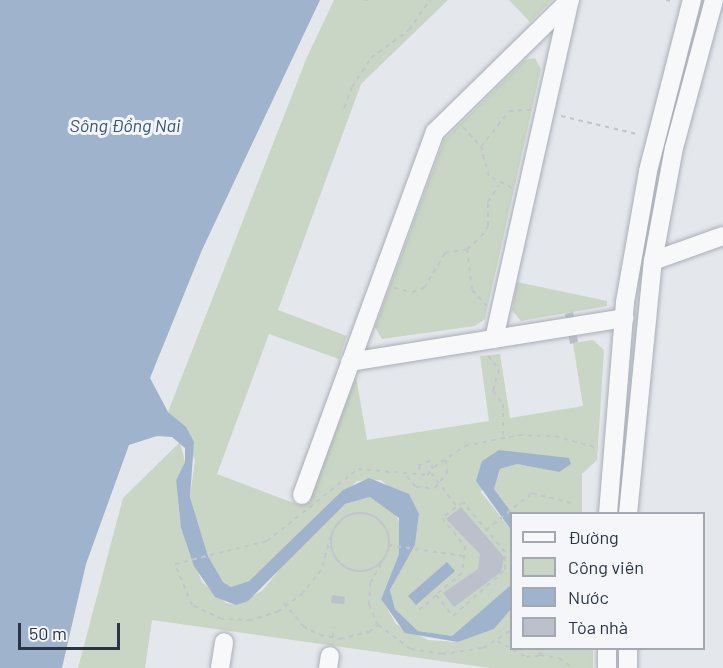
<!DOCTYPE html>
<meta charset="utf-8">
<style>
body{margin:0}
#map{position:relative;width:723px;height:668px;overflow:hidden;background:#e4e7ec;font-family:Barlow,sans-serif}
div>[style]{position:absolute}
.green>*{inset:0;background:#c9d6c5}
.water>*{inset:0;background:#9fb4cc}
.building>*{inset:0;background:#bbc0ca}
.path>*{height:2px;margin-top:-1px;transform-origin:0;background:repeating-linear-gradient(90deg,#c2c5cb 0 4.5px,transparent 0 9px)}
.path>.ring{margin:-1px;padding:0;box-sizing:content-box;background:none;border:2px solid #c2c5cb;border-radius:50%}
.roads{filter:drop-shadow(0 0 2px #a9aeb7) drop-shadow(0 0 2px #a9aeb7)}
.minor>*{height:18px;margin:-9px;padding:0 9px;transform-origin:9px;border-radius:9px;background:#f7f8fa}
span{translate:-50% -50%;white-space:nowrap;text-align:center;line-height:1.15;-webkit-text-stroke:6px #f4f6f9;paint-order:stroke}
.water-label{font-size:18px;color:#34527a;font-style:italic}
.legend{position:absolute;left:510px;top:512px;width:195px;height:138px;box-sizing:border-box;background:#f4f6f9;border:2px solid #a4a8b1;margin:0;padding:8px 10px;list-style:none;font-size:18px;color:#2b3445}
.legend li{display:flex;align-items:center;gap:12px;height:30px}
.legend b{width:30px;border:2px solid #a4a8b1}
.scale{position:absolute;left:18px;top:623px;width:102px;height:27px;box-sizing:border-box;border:3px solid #2b3445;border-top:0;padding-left:8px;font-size:18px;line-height:21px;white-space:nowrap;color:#2b3445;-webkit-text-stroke:4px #f4f6f9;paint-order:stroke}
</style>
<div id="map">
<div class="green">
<div style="clip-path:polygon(334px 0,448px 0,361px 84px,278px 310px,347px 336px,339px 359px,269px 334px,217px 474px,299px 505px,310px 500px,356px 377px,367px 440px,489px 421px,480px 356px,500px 354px,510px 418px,583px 406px,573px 343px,593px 340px,604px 350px,597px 460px,582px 474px,582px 513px,512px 513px,494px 489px,500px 469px,517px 464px,559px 472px,499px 450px,481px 492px,511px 530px,511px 585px,452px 636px,418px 631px,395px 609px,390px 590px,415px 545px,419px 514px,381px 480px,357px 481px,249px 581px,231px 587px,223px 582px,208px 556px,190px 497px,195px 460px,168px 412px,307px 57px)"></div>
<div style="clip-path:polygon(509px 0,552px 0,530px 22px)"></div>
<div style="clip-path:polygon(535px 58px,541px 69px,485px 319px,475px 326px,382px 339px,375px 327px,444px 140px,525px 60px)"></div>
<div style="clip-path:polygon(517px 282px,607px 301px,607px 306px,521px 321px,512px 310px)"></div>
<div style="clip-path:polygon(180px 442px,185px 462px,176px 480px,181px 528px,202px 582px,226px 603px,236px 605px,262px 591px,299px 546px,345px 504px,370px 497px,395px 512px,401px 527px,399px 554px,381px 598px,396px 624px,428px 640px,458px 642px,494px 629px,511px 609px,512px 648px,593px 649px,593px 668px,490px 668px,152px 620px,145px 668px,78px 668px,123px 498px)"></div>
</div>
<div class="water">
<div style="clip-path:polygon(0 0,320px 0,202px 250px,150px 378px,168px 412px,186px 427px,194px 442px,190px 497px,208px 556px,223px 582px,231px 587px,249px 581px,343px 490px,369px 478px,409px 494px,419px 514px,415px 545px,390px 590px,395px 609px,418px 631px,452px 636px,511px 585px,511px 609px,494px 629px,458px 642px,405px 633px,381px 599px,399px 554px,399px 518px,370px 497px,345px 504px,248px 601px,236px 605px,215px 597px,194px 566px,181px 528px,176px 480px,185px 462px,185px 448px,172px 437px,157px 436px,129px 445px,86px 564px,62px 668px,0 668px)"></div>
<div style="clip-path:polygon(499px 450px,569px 458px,571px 464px,559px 472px,517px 464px,500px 469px,494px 489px,512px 513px,511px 530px,476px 481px,482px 461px)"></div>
<div style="clip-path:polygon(447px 562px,455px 571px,416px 605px,408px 596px)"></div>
</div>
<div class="building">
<div style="clip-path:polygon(573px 312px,578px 342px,570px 344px,565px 314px)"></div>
<div style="clip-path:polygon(461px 507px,504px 557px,501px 572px,454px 607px,443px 593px,478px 569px,480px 554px,446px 519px)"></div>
<div style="clip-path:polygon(332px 595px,345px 597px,344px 604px,331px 603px)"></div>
</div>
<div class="path">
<div style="left:364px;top:0;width:6px"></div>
<div style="left:666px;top:0;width:6px;rotate:9deg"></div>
<div style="left:344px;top:108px;width:22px;rotate:-69deg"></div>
<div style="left:352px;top:87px;width:35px;rotate:-57deg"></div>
<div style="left:371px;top:58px;width:47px;rotate:-36.4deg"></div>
<div style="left:409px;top:30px;width:37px;rotate:-55deg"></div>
<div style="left:561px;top:116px;width:78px;rotate:13.3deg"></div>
<div style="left:463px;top:127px;width:27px;rotate:48deg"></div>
<div style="left:512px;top:188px;width:26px;rotate:-152deg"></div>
<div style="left:489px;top:176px;width:30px;rotate:-105deg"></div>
<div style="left:481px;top:147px;width:46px;rotate:-52.1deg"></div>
<div style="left:509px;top:111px;width:22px;rotate:-3deg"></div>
<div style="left:467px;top:249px;width:41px;rotate:83deg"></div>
<div style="left:472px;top:290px;width:21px;rotate:47deg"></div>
<div style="left:394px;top:288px;width:18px;rotate:13deg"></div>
<div style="left:412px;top:292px;width:13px;rotate:-18deg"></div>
<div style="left:424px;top:288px;width:41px;rotate:-59deg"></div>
<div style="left:445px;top:253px;width:22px;rotate:-10deg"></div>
<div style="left:467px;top:249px;width:18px;rotate:-41deg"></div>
<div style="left:481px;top:237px;width:13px;rotate:-58deg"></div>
<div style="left:488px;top:226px;width:24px;rotate:-90deg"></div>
<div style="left:488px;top:202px;width:20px;rotate:-57deg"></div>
<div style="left:488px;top:356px;width:17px;rotate:50deg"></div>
<div style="left:499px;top:369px;width:23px;rotate:105deg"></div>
<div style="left:493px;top:391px;width:16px;rotate:52deg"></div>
<div style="left:503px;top:404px;width:33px;rotate:90deg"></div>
<div style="left:434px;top:467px;width:37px;rotate:-34deg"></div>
<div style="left:465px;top:446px;width:55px;rotate:-11.5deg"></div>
<div style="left:519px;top:435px;width:36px;rotate:2deg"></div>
<div style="left:555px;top:436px;width:45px;rotate:15.6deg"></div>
<div style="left:431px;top:473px;width:43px;rotate:52.6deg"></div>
<div style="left:407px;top:476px;width:14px;rotate:51deg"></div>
<div style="left:416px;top:487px;width:19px;rotate:3deg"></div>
<div style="left:435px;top:488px;width:19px;rotate:-51deg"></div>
<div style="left:447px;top:473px;width:15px;rotate:-94deg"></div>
<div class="ring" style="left:331px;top:513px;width:56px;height:56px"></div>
<div style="left:486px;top:530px;width:59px;rotate:-38.8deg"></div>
<div style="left:532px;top:493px;width:40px;rotate:14.4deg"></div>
<div style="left:331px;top:536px;width:35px;rotate:106deg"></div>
<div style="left:321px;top:570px;width:29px;rotate:128deg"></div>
<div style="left:303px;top:593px;width:30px;rotate:143deg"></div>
<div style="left:279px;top:611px;width:29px;rotate:162deg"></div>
<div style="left:251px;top:620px;width:29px;rotate:-178deg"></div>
<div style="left:222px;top:619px;width:33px;rotate:-155deg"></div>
<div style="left:192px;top:605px;width:44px;rotate:-112.5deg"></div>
<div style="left:175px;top:564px;width:95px;rotate:-14deg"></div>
<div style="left:267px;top:541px;width:116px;rotate:-38.4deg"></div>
<div style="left:358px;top:469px;width:69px;rotate:5deg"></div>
<div style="left:427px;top:475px;width:8px;rotate:-45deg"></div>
<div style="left:433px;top:469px;width:9px;rotate:-111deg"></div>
<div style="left:430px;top:461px;width:12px;rotate:160deg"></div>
<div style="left:419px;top:465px;width:9px;rotate:77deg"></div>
<div style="left:388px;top:545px;width:76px;rotate:8.3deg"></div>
<div style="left:284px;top:603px;width:30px;rotate:50deg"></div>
<div style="left:303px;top:626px;width:19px;rotate:28deg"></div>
<div style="left:320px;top:635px;width:20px;rotate:11deg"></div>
<div style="left:340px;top:639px;width:30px;rotate:-14deg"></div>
<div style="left:369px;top:632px;width:11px;rotate:-38deg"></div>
<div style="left:378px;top:625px;width:22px;rotate:-114deg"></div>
<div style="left:369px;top:605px;width:22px;rotate:-87deg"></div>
<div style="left:370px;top:583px;width:30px;rotate:-60deg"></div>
<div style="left:419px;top:610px;width:23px;rotate:-41deg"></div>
<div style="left:436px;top:595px;width:27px;rotate:51deg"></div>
<div style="left:453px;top:616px;width:69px;rotate:-41.5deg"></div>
<div style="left:505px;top:570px;width:18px;rotate:-90deg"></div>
<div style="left:505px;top:552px;width:65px;rotate:-130deg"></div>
<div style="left:463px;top:502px;width:26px;rotate:143deg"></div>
<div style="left:442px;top:518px;width:36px;rotate:51deg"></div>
<div style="left:465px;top:546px;width:27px;rotate:96deg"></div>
<div style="left:462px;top:573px;width:34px;rotate:140deg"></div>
<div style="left:378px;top:625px;width:41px;rotate:36deg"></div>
<div style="left:411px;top:649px;width:31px;rotate:9deg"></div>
<div style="left:442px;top:654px;width:41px;rotate:-8.3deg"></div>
<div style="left:483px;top:648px;width:34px;rotate:-32deg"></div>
<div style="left:333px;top:637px;width:10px;rotate:-84deg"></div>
<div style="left:497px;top:641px;width:33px;rotate:29deg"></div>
<div style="left:526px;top:657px;width:12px;rotate:-5deg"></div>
<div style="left:538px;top:656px;width:11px;rotate:-49deg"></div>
<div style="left:540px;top:655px;width:19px;rotate:9deg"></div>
<div style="left:559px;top:658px;width:17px;rotate:36deg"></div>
</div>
<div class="roads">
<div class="minor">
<div style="left:653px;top:261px;width:74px;rotate:-19.7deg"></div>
<div style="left:494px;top:339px;width:347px;rotate:-77.4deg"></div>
<div style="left:350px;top:362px;width:278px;rotate:-9.1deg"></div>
<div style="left:302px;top:495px;width:387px;rotate:-69.9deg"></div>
<div style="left:435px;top:132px;width:189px;rotate:-44.4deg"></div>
<div style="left:608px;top:514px;width:213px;rotate:-85.4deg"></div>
<div style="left:625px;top:302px;width:133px;rotate:-80deg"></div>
<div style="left:648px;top:171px;width:177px;rotate:-75.6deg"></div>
<div style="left:628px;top:514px;width:254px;rotate:-84.4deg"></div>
<div style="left:653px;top:261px;width:115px;rotate:-79.5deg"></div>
<div style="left:674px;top:148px;width:153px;rotate:-74.9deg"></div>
<div style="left:607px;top:648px;width:20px;rotate:90deg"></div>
<div style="left:628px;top:648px;width:20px;rotate:90deg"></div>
<div style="left:220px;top:668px;width:26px;rotate:-81deg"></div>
<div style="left:328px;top:668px;width:12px;rotate:-81deg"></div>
</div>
</div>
<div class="water-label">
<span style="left:125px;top:125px">Sông Đồng Nai</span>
</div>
<ul class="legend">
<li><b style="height:8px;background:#f7f8fa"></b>Đường</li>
<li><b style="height:16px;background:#c9d6c5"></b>Công viên</li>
<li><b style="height:16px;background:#9fb4cc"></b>Nước</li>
<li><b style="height:16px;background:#bbc0ca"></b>Tòa nhà</li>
</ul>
<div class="scale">50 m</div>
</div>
